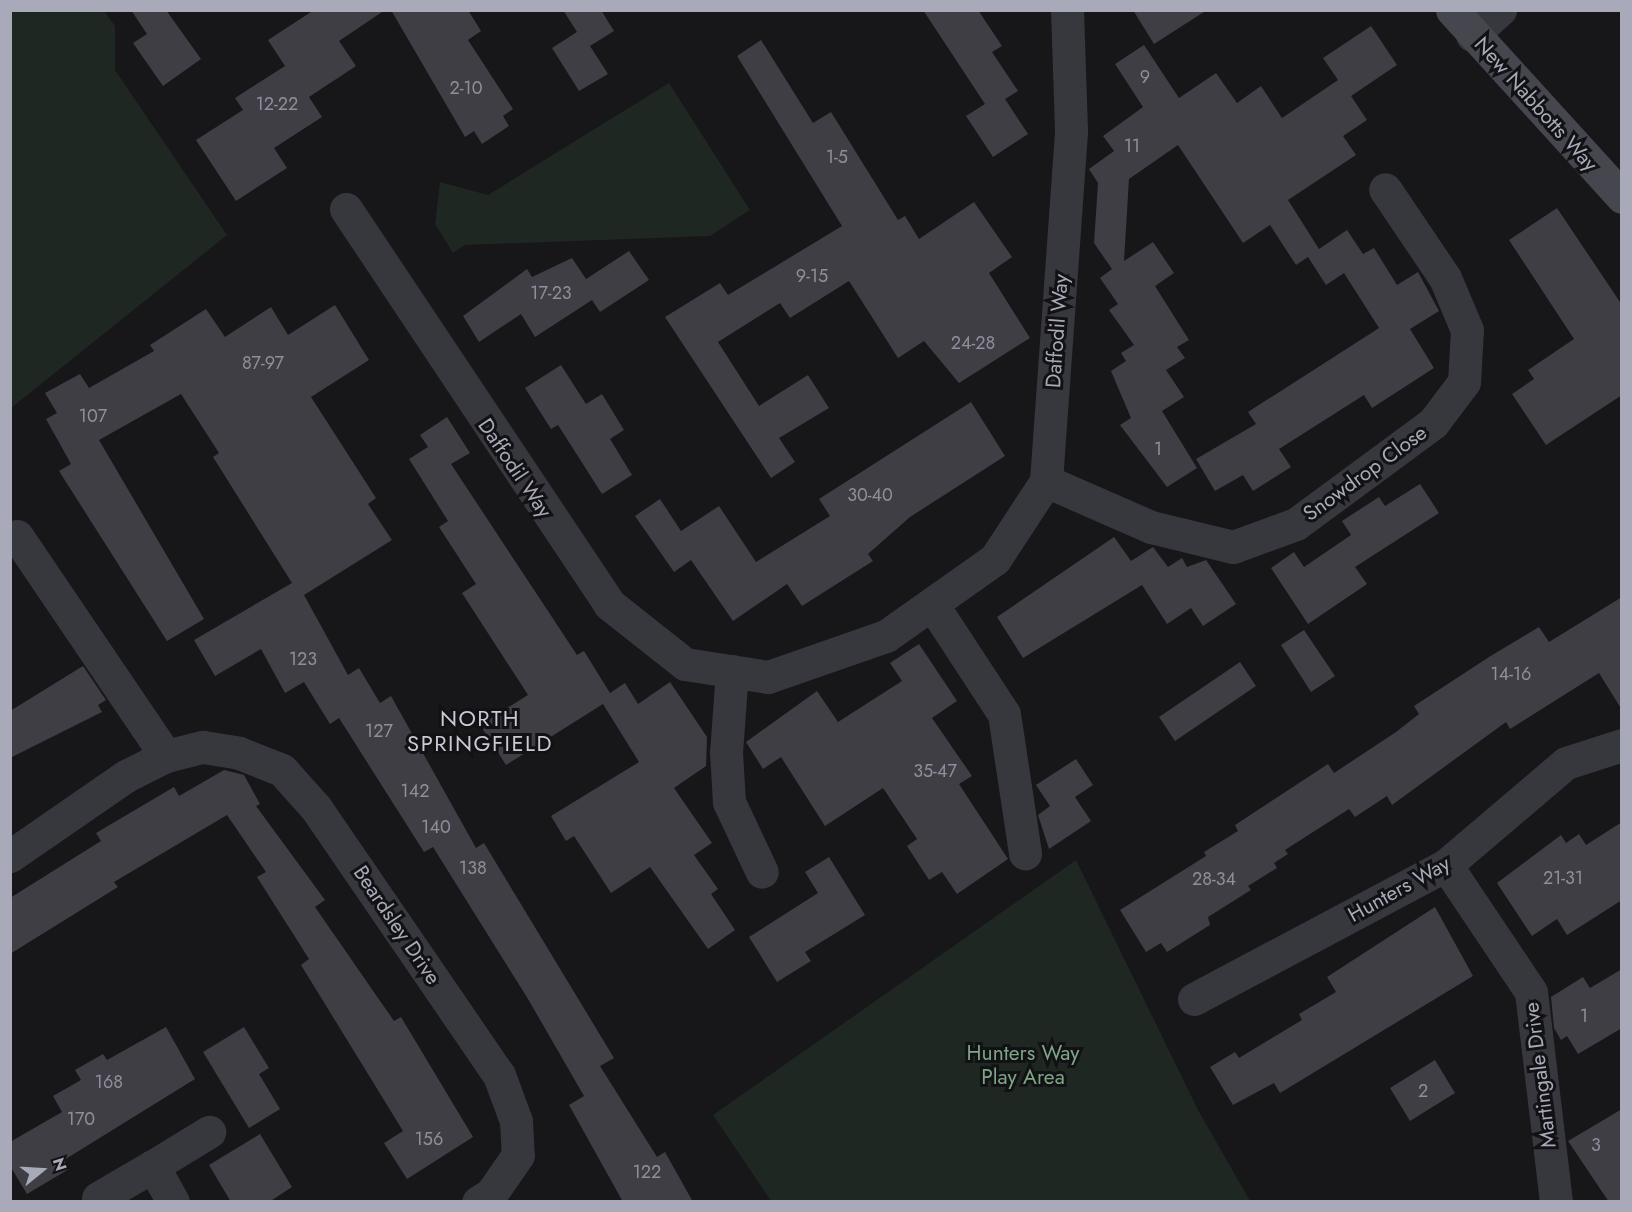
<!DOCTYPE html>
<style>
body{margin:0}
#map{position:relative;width:1632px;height:1212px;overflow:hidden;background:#171619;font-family:Jost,sans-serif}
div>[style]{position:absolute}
.green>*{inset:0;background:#1e2721}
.building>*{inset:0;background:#3e3e44}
.street>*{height:33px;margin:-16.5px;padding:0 16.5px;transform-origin:16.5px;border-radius:16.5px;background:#37373e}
.secondary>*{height:33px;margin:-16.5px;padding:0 16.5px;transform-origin:16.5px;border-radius:16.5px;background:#45464e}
span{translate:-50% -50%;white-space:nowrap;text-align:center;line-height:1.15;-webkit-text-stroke:6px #121114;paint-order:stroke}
.number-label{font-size:18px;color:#8e8f9c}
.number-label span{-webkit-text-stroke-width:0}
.street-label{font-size:21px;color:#a8aaba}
.park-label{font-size:21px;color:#7da686}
.neighbourhood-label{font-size:22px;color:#c9cad5;letter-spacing:1.5px}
.frame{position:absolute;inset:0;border:12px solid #a8aaba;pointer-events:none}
.north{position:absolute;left:12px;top:1140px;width:60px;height:60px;-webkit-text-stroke:4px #121114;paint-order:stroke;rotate:72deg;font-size:16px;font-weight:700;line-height:24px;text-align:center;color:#a8aaba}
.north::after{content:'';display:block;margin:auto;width:21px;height:27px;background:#a8aaba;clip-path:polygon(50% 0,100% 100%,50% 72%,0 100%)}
</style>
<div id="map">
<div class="green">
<div style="clip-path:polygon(11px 10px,104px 11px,115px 26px,115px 70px,227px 235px,11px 408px)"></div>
<div style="clip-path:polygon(669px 83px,750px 210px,710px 236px,465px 245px,453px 253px,435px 224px,440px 182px,488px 195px)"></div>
<div style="clip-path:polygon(1076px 860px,1198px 1110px,1250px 1201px,771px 1201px,713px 1115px)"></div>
</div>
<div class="building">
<div style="clip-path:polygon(131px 10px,166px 10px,201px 59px,163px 86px,133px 43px,147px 34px)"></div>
<div style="clip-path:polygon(314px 10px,385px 10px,339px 41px,356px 66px,309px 97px,322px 117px,274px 148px,287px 168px,236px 201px,196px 140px,243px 110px,235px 98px,285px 66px,268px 40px)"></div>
<div style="clip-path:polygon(391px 10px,468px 10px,481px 31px,468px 40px,513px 109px,503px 116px,509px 126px,482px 144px,474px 131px,465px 137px)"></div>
<div style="clip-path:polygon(563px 10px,601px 10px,614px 31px,590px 46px,608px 74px,579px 91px,552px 48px,577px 32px)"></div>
<div style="clip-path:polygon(923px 10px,978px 10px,1002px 46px,992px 52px,1018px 91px,1005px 99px,1028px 134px,993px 157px,966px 116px,985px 104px)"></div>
<div style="clip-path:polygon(1133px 10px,1207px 10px,1154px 44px)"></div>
<div style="clip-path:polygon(1371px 26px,1397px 65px,1351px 96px,1367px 120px,1343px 136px,1356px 155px,1288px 200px,1319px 249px,1347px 230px,1363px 254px,1374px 248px,1397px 285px,1418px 272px,1439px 311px,1410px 329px,1434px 368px,1372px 408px,1364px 395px,1279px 449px,1291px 467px,1253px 491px,1243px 475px,1215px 491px,1196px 459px,1256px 424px,1248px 412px,1379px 328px,1344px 273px,1326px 285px,1308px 257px,1296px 265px,1270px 225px,1243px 243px,1178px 145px,1129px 179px,1124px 261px,1153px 242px,1174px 273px,1155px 286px,1189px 340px,1177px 347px,1185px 358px,1166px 370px,1184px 397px,1162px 411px,1197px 468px,1167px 487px,1120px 425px,1131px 418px,1111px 371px,1126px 361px,1121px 353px,1134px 345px,1109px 310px,1118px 304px,1100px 278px,1112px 269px,1094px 243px,1098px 183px,1089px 169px,1114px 151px,1103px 136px,1143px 107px,1115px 64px,1144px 45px,1179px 98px,1216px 73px,1237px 103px,1261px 86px,1282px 118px,1338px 80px,1323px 58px)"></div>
<div style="clip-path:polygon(761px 40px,813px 123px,831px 112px,898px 220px,905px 216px,919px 239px,974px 202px,1012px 257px,989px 273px,1030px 338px,959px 383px,924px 341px,898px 358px,849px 281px,790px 318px,780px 303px,718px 342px,759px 406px,808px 375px,829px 408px,779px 438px,795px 462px,771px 478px,665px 317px,720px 283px,728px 295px,842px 226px,737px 56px)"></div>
<div style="clip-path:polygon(1557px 208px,1622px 305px,1622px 395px,1546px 445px,1512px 394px,1534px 379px,1528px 370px,1574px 339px,1509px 240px)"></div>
<div style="clip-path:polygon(629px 251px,649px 280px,600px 312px,592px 300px,535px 337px,521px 314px,479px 342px,463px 316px,527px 269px,532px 277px,572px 258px,586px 279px)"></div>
<div style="clip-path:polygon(335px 305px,369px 360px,311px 397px,376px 498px,368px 504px,392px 540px,304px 595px,348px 675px,359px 668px,380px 703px,391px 696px,476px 848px,484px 843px,614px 1058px,600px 1066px,657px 1157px,665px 1152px,693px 1202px,623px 1202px,569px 1105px,584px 1096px,528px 999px,433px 847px,424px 852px,339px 718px,330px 724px,304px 682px,285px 693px,261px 649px,215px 676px,194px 640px,292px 583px,213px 457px,219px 453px,181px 394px,99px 440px,204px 619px,167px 641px,59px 471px,71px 464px,46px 419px,57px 413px,45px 393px,80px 374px,89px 388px,154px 351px,150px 345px,206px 309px,225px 337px,271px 307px,288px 335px)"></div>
<div style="clip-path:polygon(561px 365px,586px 404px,602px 394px,624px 430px,610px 439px,632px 475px,602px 494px,558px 425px,551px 429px,525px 388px)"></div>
<div style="clip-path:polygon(971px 402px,1005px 456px,910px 517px,868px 554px,873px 561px,802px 606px,787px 584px,733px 621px,691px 560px,674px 572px,635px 516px,660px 499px,681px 531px,719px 506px,756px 562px,830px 516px,819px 499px)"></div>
<div style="clip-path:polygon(447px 417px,470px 453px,451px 464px,577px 655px,584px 651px,610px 693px,625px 683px,638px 704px,670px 682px,707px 737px,706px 766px,674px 788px,712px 843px,694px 855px,718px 889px,711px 894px,735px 930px,708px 949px,650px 867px,611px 893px,574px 836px,566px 841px,551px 816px,639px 762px,603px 704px,506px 765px,480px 725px,528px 695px,462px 593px,476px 584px,439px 527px,448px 521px,409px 459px,428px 447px,420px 435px)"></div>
<div style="clip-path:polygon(1420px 484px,1439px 513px,1355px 567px,1367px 584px,1308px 624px,1271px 568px,1294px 552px,1304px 567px,1351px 535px,1342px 521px,1379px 497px,1385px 506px)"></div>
<div style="clip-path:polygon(1114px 537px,1131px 561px,1153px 547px,1168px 567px,1182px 558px,1187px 567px,1206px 560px,1236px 604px,1203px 626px,1191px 608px,1167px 624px,1142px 585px,1023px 658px,997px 617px)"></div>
<div style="clip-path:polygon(1622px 597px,1622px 710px,1599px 673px,1510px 729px,1506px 722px,1392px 805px,1387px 796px,1355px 817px,1349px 809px,1285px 850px,1288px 854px,1274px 863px,1277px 868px,1248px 886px,1251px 890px,1208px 917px,1210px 925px,1167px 952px,1161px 943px,1146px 952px,1120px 910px,1206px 856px,1204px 852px,1238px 831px,1235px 825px,1328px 764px,1334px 773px,1396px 732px,1419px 714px,1414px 706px,1489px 657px,1539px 627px,1549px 642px)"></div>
<div style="clip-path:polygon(1304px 630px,1335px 676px,1311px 692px,1281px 645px)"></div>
<div style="clip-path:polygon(919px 644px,957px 701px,932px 718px,972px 776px,959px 784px,1008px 859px,957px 894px,942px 872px,929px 880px,907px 846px,917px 839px,883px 788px,825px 826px,781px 757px,763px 769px,746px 742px,817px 691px,838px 722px,902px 681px,890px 663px)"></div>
<div style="clip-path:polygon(1240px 662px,1256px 686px,1175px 741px,1159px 717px)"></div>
<div style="clip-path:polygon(83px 666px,106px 700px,98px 705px,102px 712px,10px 758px,10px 711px)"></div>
<div style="clip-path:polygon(1076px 759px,1093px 785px,1075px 797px,1091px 821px,1049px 849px,1038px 815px,1050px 806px,1036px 785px)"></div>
<div style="clip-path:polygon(224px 770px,244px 775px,260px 804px,256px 806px,325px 900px,315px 907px,394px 1021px,401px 1017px,473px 1137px,407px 1179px,384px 1143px,403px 1131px,301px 965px,309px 959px,257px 877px,266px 872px,227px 815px,114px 882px,118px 887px,10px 954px,10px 898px,101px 841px,96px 833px,174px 787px,179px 796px)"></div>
<div style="clip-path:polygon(1622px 822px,1622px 900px,1567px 935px,1557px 919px,1532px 936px,1497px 883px,1561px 835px,1566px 843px,1579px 834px,1586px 845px)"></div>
<div style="clip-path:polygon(829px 857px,865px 915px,805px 952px,811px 961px,777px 982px,749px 937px,818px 893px,805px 872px)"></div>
<div style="clip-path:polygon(1435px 907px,1473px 976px,1280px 1093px,1274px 1083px,1233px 1105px,1210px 1067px,1235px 1052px,1239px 1058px,1302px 1020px,1299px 1014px,1336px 992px,1327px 977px)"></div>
<div style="clip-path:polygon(1622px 969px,1622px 1028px,1578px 1054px,1567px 1036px,1561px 1040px,1554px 1028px,1551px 997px,1583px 977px,1590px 988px)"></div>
<div style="clip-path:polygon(166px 1027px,195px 1079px,64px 1160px,69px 1169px,27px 1194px,10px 1166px,10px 1142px,62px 1112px,53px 1096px,81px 1080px,75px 1070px,103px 1054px,107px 1060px)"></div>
<div style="clip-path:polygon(244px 1027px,269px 1068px,259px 1074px,280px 1109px,249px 1128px,203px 1052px)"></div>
<div style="clip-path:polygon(1435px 1060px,1455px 1093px,1410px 1121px,1390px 1088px)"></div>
<div style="clip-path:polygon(1622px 1109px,1622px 1202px,1609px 1202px,1568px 1141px)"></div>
<div style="clip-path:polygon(260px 1134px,292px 1187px,269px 1202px,231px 1202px,209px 1165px)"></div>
</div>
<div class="street">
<div style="left:1472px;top:35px;width:38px;rotate:-42deg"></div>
<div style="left:346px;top:209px;width:475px;rotate:56.3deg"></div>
<div style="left:609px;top:604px;width:97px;rotate:38.3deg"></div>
<div style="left:685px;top:664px;width:84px;rotate:8.9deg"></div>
<div style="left:768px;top:677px;width:125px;rotate:-19.2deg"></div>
<div style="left:886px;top:636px;width:133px;rotate:-35.2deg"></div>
<div style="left:995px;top:559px;width:93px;rotate:-56.8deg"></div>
<div style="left:1046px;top:481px;width:352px;rotate:-85.9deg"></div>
<div style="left:1071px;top:130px;width:120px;rotate:-91.9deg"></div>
<div style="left:1046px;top:481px;width:115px;rotate:23.7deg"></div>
<div style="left:1151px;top:527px;width:84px;rotate:13.7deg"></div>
<div style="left:1233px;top:547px;width:67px;rotate:-20.1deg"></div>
<div style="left:1296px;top:524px;width:170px;rotate:-36.4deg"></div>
<div style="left:1433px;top:423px;width:51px;rotate:-52.9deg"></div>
<div style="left:1464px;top:382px;width:52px;rotate:-86.7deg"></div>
<div style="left:1467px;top:330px;width:56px;rotate:-112.9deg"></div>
<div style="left:1445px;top:278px;width:107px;rotate:-124deg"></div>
<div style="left:17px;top:536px;width:266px;rotate:55.9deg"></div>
<div style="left:932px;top:604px;width:131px;rotate:56.8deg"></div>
<div style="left:1004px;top:714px;width:141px;rotate:81.4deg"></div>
<div style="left:732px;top:671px;width:81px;rotate:94.2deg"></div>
<div style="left:726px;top:752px;width:50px;rotate:86.6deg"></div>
<div style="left:729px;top:802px;width:77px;rotate:64.8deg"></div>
<div style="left:10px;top:856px;width:141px;rotate:-34.6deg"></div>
<div style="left:126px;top:776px;width:45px;rotate:-26.6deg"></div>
<div style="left:166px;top:756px;width:38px;rotate:-14deg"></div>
<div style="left:203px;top:747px;width:36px;rotate:9deg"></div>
<div style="left:239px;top:753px;width:46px;rotate:21.6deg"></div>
<div style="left:282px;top:770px;width:51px;rotate:48.2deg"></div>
<div style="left:316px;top:808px;width:324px;rotate:55.6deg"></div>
<div style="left:499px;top:1075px;width:49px;rotate:69.7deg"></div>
<div style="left:516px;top:1121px;width:34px;rotate:87deg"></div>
<div style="left:518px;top:1155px;width:47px;rotate:124.7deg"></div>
<div style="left:491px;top:1194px;width:15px;rotate:148deg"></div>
<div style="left:1446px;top:865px;width:153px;rotate:56.2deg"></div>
<div style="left:1531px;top:992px;width:211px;rotate:83.2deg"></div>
<div style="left:1194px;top:999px;width:285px;rotate:-28deg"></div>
<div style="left:1446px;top:865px;width:157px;rotate:-40.4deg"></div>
<div style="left:1566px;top:763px;width:59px;rotate:-17.8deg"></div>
<div style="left:153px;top:1166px;width:66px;rotate:-31.3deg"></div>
<div style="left:98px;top:1198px;width:64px;rotate:-30.2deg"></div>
<div style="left:153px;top:1166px;width:41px;rotate:60.9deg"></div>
</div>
<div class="secondary">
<div style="left:1452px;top:10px;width:253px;rotate:47.7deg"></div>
</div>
<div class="number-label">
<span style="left:1145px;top:77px">9</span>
<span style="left:466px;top:88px">2-10</span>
<span style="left:277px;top:104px">12-22</span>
<span style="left:1132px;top:146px">11</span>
<span style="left:837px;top:157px">1-5</span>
<span style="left:812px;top:276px">9-15</span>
<span style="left:551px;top:293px">17-23</span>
<span style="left:973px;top:343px">24-28</span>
<span style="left:263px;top:363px">87-97</span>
<span style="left:93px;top:416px">107</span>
<span style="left:1158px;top:449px">1</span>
<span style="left:870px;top:495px">30-40</span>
<span style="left:303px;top:659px">123</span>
<span style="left:1511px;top:674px">14-16</span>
<span style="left:379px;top:731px">127</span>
<span style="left:935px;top:771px">35-47</span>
<span style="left:415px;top:791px">142</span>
<span style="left:436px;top:827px">140</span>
<span style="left:473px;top:868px">138</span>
<span style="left:1563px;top:878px">21-31</span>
<span style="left:1214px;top:879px">28-34</span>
<span style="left:1584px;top:1016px">1</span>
<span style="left:109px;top:1082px">168</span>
<span style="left:1423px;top:1091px">2</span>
<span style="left:81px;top:1119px">170</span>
<span style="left:429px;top:1139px">156</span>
<span style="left:1596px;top:1145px">3</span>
<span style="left:647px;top:1172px">122</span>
</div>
<div class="street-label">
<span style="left:1536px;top:104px;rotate:48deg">New Nabbotts Way</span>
<span style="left:1057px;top:331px;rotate:-86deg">Daffodil Way</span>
<span style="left:515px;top:468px;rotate:56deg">Daffodil Way</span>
<span style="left:1365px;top:473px;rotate:-36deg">Snowdrop Close</span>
<span style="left:1399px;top:889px;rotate:-29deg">Hunters Way</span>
<span style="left:397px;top:925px;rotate:56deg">Beardsley Drive</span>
<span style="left:1540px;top:1075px;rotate:-97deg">Martingale Drive</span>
</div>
<div class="park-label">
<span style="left:1023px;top:1065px">Hunters Way<br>Play Area</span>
</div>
<div class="neighbourhood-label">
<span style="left:480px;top:731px">NORTH<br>SPRINGFIELD</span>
</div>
<div class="frame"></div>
<div class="north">N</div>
</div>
